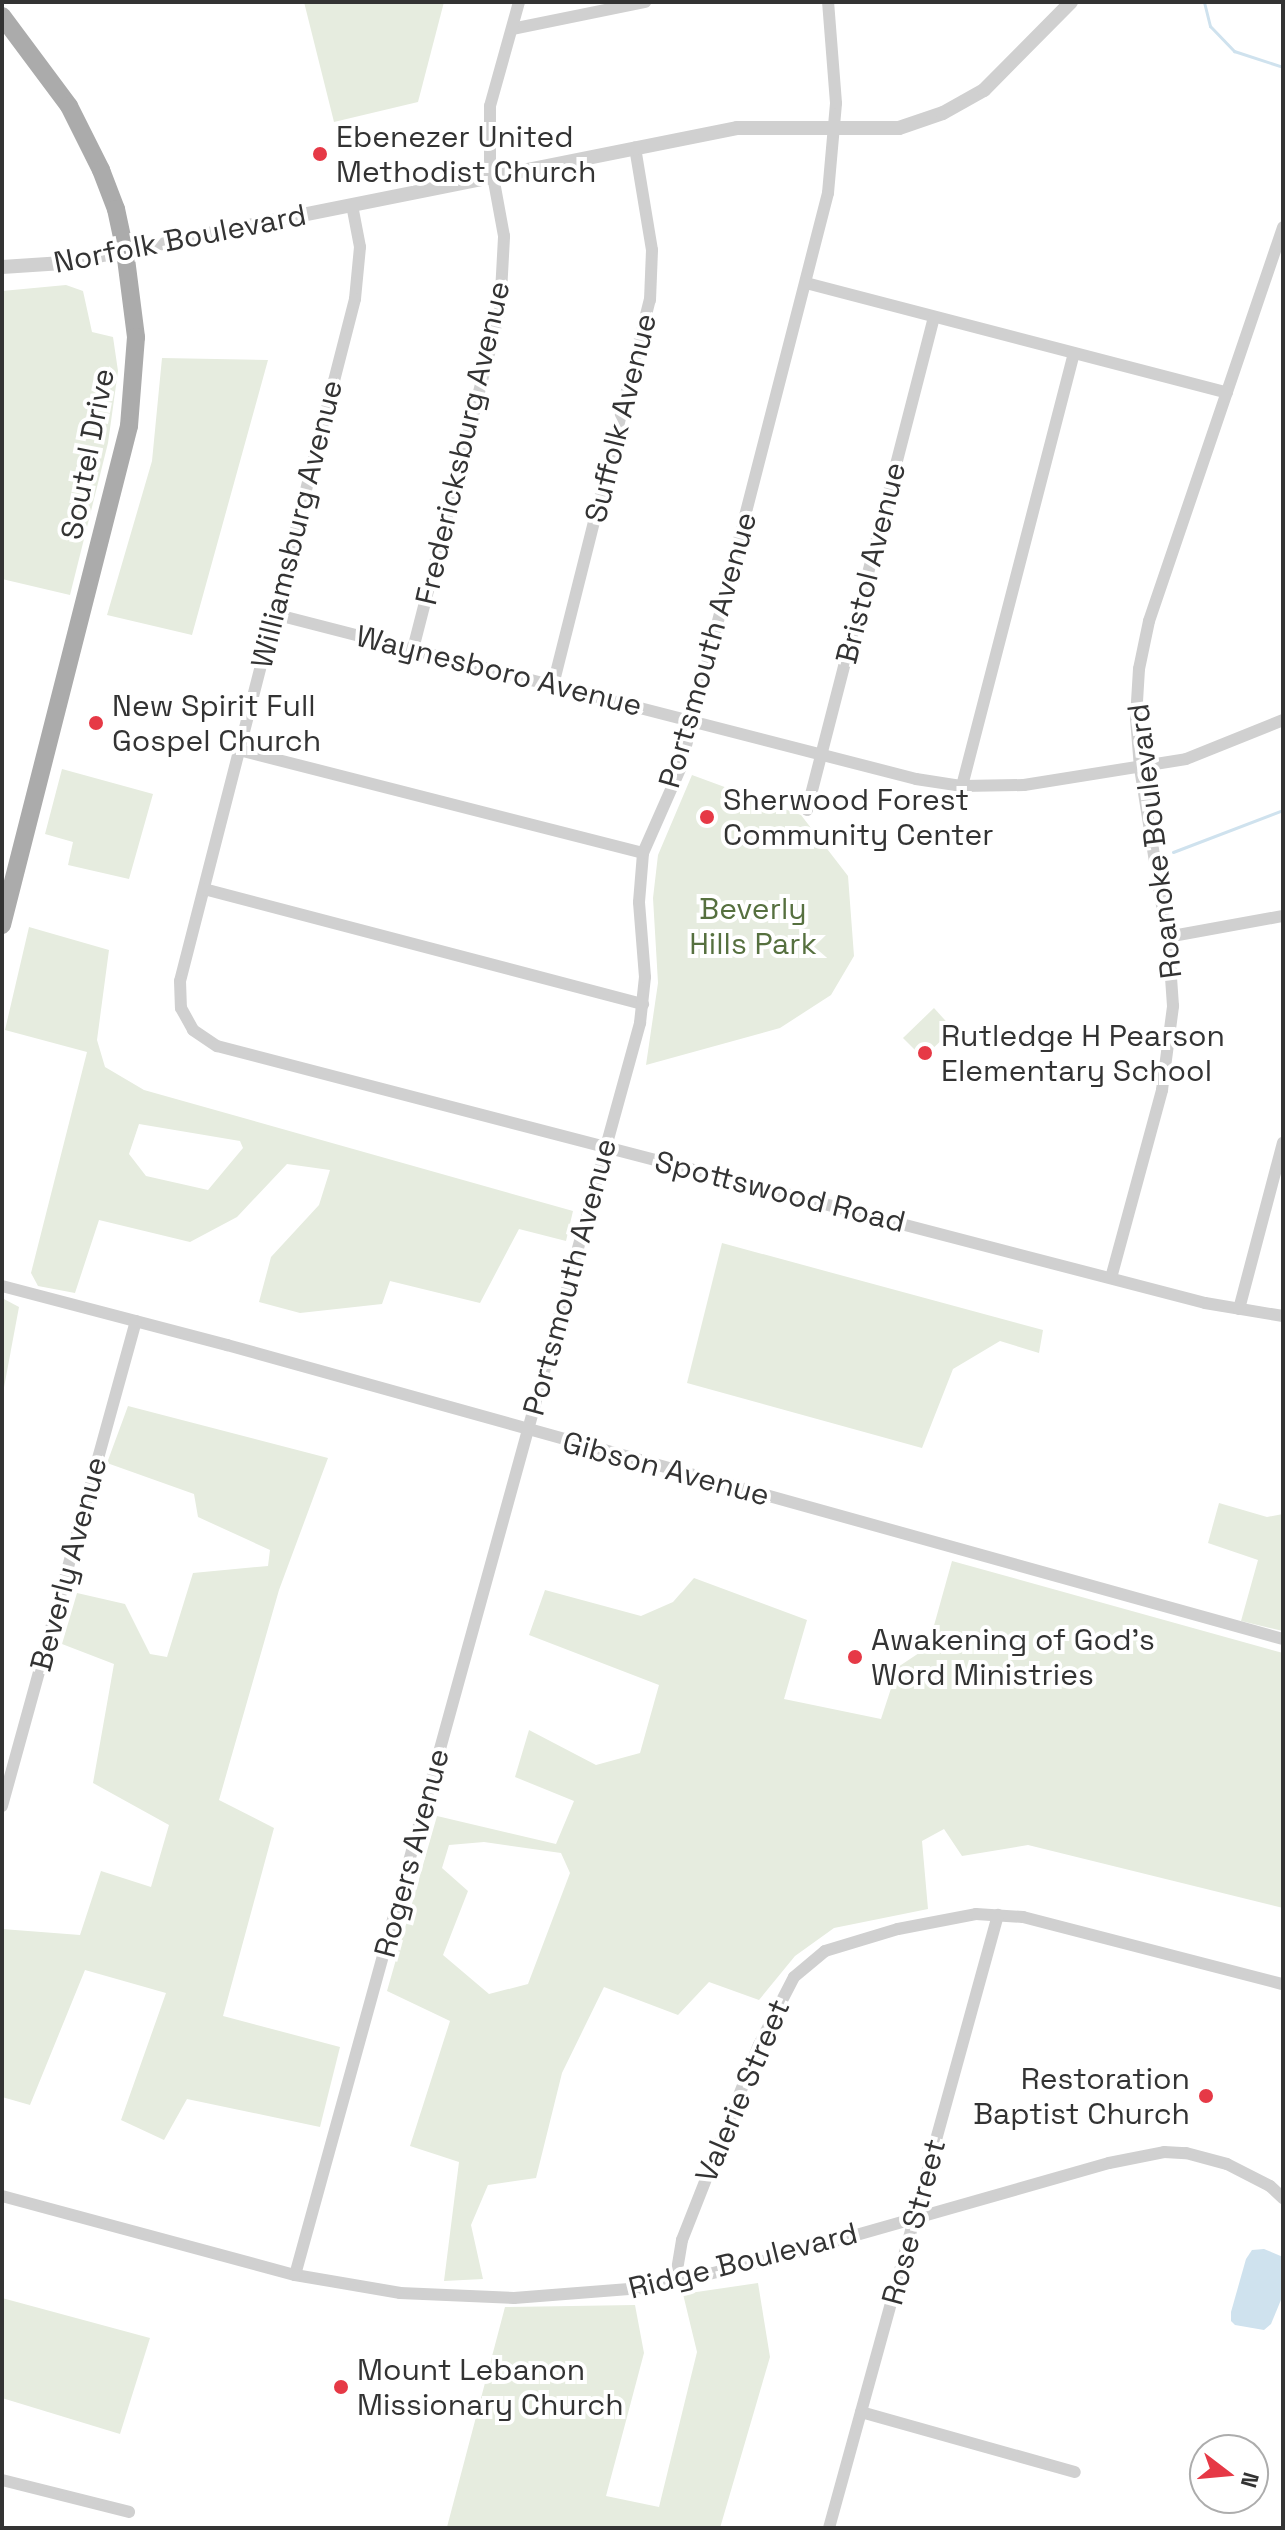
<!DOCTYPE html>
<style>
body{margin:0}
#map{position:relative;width:1285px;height:2530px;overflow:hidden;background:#fff;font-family:"Space Grotesk",sans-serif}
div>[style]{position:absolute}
.green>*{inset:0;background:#e6ecdf}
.water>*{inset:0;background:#cfe2ee}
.stream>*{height:3px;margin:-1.5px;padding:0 1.5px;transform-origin:1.5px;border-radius:1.5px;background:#cfe2ee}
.minor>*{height:12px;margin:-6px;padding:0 6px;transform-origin:6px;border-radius:6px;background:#d0d0d0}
.tertiary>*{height:14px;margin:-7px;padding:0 7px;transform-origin:7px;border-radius:7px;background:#d0d0d0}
.primary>*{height:18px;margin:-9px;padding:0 9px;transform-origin:9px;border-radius:9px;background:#ababab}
.dots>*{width:22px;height:22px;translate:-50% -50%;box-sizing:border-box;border:4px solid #fff;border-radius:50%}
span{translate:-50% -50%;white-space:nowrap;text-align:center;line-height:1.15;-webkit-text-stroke:8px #fff;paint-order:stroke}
.poi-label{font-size:30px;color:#333}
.left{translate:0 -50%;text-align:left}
.right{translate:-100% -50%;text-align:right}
.street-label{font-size:30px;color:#333}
.park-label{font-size:30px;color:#56703f}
.frame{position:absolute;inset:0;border:4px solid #333;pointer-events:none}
.north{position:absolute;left:1189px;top:2434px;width:80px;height:80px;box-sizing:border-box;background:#fff;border:2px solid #adadad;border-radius:50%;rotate:106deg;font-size:22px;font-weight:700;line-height:32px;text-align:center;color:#333}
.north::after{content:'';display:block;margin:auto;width:28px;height:36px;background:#e63946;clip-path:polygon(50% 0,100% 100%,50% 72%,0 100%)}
</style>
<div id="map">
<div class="green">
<div style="clip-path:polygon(304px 2px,444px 2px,418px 102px,334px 122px)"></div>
<div style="clip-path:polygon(66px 285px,83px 291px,92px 332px,113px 337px,118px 371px,108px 443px,70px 595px,2px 579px,2px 291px)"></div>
<div style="clip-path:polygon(162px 358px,268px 360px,192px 635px,107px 615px,152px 461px)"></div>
<div style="clip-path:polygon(62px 769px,153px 794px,129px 879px,68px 865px,73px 842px,45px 834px)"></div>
<div style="clip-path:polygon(692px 775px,801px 815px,848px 876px,854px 956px,831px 995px,780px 1028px,646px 1065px,658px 983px,653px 898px,658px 855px)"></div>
<div style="clip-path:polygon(evenodd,29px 927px,109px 950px,97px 1040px,105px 1067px,144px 1090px,573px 1211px,566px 1241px,519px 1229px,480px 1303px,390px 1281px,382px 1304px,300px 1313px,259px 1302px,271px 1257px,319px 1205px,330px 1170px,287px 1164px,237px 1217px,190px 1242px,99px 1220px,75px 1293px,38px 1286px,31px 1273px,87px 1052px,5px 1030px,29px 927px,139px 1124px,240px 1141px,243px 1148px,208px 1190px,146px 1176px,129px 1154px,139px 1124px)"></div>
<div style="clip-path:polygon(934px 1008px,953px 1029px,923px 1058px,903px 1038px)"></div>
<div style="clip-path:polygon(722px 1243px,1043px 1330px,1039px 1353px,1000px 1341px,953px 1369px,922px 1448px,687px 1383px)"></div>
<div style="clip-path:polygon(2px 1298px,19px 1307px,2px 1398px)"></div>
<div style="clip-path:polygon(128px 1406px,328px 1458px,279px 1590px,219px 1800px,274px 1828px,223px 2016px,340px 2047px,320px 2127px,187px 2099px,164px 2140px,121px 2120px,166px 1993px,85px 1970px,30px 2105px,2px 2097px,2px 1929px,80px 1935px,101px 1871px,151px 1887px,169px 1825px,93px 1783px,114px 1664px,62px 1644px,77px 1593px,125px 1604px,150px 1654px,167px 1657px,193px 1573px,268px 1566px,270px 1550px,198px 1517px,194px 1494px,107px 1463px)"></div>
<div style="clip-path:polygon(1219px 1503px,1267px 1517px,1283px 1514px,1283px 1631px,1241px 1621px,1258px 1560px,1208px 1543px)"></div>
<div style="clip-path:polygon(evenodd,952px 1561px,1283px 1653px,1283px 1908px,1028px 1845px,962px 1856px,944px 1829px,922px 1841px,928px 1909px,834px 1928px,795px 1956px,759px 2000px,709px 1982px,678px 2015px,604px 1987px,562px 2073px,536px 2178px,488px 2185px,471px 2225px,483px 2279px,444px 2281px,459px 2162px,410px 2146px,450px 2021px,387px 1991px,437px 1816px,556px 1844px,574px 1801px,515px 1777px,529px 1730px,596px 1765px,640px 1753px,659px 1685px,529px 1635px,545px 1590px,641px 1616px,673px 1602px,694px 1578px,807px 1620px,784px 1699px,881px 1719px,898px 1667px,928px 1647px,952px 1561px,484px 1842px,561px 1853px,570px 1873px,528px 1984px,489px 1994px,443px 1955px,468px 1891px,442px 1868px,449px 1845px,484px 1842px)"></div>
<div style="clip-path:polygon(758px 2283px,770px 2357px,720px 2528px,447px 2527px,505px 2307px,635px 2305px,644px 2353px,606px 2496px,659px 2507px,697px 2352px,683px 2294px)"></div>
<div style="clip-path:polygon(2px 2298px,150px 2338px,120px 2434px,2px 2398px)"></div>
</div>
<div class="water">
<div style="clip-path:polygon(1264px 2249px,1283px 2257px,1283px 2295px,1271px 2324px,1264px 2330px,1235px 2325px,1231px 2321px,1231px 2312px,1246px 2259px,1252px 2250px)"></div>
</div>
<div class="stream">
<div style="left:1204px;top:2px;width:25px;rotate:76deg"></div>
<div style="left:1210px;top:26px;width:35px;rotate:46deg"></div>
<div style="left:1234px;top:51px;width:52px;rotate:18.1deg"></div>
<div style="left:1173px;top:852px;width:118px;rotate:-20.9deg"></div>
</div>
<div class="minor">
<div style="left:512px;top:29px;width:136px;rotate:-11.5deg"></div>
<div style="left:352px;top:205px;width:43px;rotate:79.2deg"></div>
<div style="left:360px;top:247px;width:52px;rotate:95.5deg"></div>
<div style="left:355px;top:299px;width:704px;rotate:104.39deg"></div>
<div style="left:180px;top:981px;width:27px;rotate:88deg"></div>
<div style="left:181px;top:1008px;width:25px;rotate:61deg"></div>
<div style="left:193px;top:1030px;width:29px;rotate:34deg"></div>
<div style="left:217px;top:1046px;width:1021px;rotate:14.58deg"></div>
<div style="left:1205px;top:1303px;width:79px;rotate:9.5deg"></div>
<div style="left:806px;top:283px;width:435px;rotate:14.6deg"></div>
<div style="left:274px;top:614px;width:663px;rotate:14.41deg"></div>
<div style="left:916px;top:779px;width:47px;rotate:8.7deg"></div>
<div style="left:962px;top:786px;width:62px;rotate:-0.9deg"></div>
<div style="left:1024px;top:785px;width:164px;rotate:-9.1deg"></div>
<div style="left:1186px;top:759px;width:105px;rotate:-21.9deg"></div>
<div style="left:413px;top:649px;width:349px;rotate:-75.6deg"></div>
<div style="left:500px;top:311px;width:75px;rotate:-86.9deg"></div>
<div style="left:504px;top:236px;width:77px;rotate:-100.4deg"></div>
<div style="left:490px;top:160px;width:54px;rotate:-90deg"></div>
<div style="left:490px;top:106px;width:108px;rotate:-74.4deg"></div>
<div style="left:553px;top:685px;width:397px;rotate:-75.9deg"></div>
<div style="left:650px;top:300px;width:50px;rotate:-87.7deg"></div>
<div style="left:652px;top:250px;width:104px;rotate:-99.4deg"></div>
<div style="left:239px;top:750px;width:417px;rotate:14.3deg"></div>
<div style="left:962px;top:786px;width:447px;rotate:-75.5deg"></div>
<div style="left:807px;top:810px;width:509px;rotate:-75.55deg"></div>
<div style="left:204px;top:889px;width:454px;rotate:14.7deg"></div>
<div style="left:1167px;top:937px;width:118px;rotate:-10.3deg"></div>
<div style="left:1111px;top:1278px;width:195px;rotate:-74.8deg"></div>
<div style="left:1162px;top:1090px;width:85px;rotate:-82.5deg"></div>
<div style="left:1173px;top:1006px;width:57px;rotate:-94deg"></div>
<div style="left:1169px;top:949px;width:183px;rotate:-99.1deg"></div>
<div style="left:1140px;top:768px;width:50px;rotate:-94.6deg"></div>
<div style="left:1136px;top:718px;width:49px;rotate:-86.5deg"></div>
<div style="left:1139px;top:669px;width:49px;rotate:-78.2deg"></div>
<div style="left:1149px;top:621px;width:416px;rotate:-71.2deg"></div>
<div style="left:2px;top:1286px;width:233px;rotate:14.7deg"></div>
<div style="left:227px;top:1345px;width:1096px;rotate:15.56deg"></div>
<div style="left:1239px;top:1309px;width:172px;rotate:-75.2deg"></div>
<div style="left:2px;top:1806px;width:503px;rotate:-74.56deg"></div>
<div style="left:2px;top:2196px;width:303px;rotate:15.1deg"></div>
<div style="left:295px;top:2275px;width:107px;rotate:9.7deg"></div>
<div style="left:400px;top:2293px;width:114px;rotate:2.5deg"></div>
<div style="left:514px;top:2298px;width:141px;rotate:-4.5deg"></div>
<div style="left:655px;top:2287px;width:128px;rotate:-13.6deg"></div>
<div style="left:779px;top:2257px;width:343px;rotate:-15.9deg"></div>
<div style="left:1109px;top:2163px;width:56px;rotate:-11.3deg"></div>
<div style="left:1164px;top:2152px;width:22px;rotate:3deg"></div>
<div style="left:1186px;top:2153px;width:42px;rotate:15deg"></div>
<div style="left:1227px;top:2164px;width:48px;rotate:27.1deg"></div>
<div style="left:1270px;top:2186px;width:18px;rotate:43deg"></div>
<div style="left:295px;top:2275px;width:1299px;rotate:-74.59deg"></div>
<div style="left:640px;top:1023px;width:46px;rotate:-83.8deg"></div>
<div style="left:645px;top:977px;width:75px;rotate:-94.6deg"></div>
<div style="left:639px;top:902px;width:49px;rotate:-85.3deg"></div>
<div style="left:643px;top:853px;width:92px;rotate:-66.2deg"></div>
<div style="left:680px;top:769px;width:595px;rotate:-75.59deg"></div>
<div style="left:828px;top:193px;width:90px;rotate:-84.9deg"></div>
<div style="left:836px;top:103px;width:101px;rotate:-94.5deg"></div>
<div style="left:675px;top:2282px;width:43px;rotate:-80.5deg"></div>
<div style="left:682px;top:2240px;width:210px;rotate:-68.5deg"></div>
<div style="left:759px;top:2045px;width:76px;rotate:-62.8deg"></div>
<div style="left:794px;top:1977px;width:40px;rotate:-40deg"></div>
<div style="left:825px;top:1951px;width:76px;rotate:-16.8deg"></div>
<div style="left:898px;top:1929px;width:79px;rotate:-10.9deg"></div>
<div style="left:976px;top:1914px;width:47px;rotate:3.7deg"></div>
<div style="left:1023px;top:1917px;width:268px;rotate:14.5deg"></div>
<div style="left:861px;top:2412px;width:222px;rotate:15.7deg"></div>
<div style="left:2px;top:2480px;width:131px;rotate:14.1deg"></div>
<div style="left:829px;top:2528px;width:636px;rotate:-74.59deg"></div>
</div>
<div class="tertiary">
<div style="left:2px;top:267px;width:61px;rotate:-3.8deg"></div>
<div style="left:63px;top:263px;width:687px;rotate:-11.33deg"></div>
<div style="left:737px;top:128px;width:162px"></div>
<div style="left:899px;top:128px;width:46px;rotate:-18.8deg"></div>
<div style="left:943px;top:113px;width:47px;rotate:-29.3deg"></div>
<div style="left:984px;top:90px;width:124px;rotate:-45.3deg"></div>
</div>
<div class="primary">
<div style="left:2px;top:16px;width:112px;rotate:53.3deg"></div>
<div style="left:69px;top:106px;width:72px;rotate:63.4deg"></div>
<div style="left:101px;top:170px;width:42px;rotate:69deg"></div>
<div style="left:116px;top:209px;width:43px;rotate:77.9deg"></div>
<div style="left:125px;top:251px;width:87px;rotate:82.7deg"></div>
<div style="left:136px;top:337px;width:89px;rotate:94.5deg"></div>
<div style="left:129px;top:426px;width:515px;rotate:104.28deg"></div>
</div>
<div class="dots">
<div style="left:320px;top:154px;background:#e63946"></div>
<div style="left:96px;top:723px;background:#e63946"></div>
<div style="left:707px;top:817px;background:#e63946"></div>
<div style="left:925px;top:1053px;background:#e63946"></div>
<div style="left:855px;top:1657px;background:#e63946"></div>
<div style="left:1206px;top:2096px;background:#e63946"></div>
<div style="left:341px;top:2387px;background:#e63946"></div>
</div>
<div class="poi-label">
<span class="left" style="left:336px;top:154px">Ebenezer United<br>Methodist Church</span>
<span class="left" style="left:112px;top:723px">New Spirit Full<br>Gospel Church</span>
<span class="left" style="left:723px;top:817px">Sherwood Forest<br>Community Center</span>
<span class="left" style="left:941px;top:1053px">Rutledge H Pearson<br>Elementary School</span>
<span class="left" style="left:871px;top:1657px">Awakening of God's<br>Word Ministries</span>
<span class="right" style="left:1190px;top:2096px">Restoration<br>Baptist Church</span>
<span class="left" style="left:357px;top:2387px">Mount Lebanon<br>Missionary Church</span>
</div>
<div class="street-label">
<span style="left:180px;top:239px;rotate:-11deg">Norfolk Boulevard</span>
<span style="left:621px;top:418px;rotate:-76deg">Suffolk Avenue</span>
<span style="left:463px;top:443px;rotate:-77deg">Fredericksburg Avenue</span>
<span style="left:88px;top:454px;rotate:-79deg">Soutel Drive</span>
<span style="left:297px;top:524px;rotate:-76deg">Williamsburg Avenue</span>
<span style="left:871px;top:563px;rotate:-76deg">Bristol Avenue</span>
<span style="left:708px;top:650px;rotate:-74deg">Portsmouth Avenue</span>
<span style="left:499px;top:671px;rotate:14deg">Waynesboro Avenue</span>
<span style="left:1155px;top:841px;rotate:-97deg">Roanoke Boulevard</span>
<span style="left:780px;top:1192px;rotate:14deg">Spottswood Road</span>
<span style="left:570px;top:1277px;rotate:-75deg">Portsmouth Avenue</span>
<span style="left:666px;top:1469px;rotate:15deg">Gibson Avenue</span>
<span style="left:69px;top:1564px;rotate:-75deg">Beverly Avenue</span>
<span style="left:412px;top:1853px;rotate:-75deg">Rogers Avenue</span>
<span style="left:743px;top:2091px;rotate:-67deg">Valerie Street</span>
<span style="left:914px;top:2222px;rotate:-75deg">Rose Street</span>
<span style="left:743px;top:2261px;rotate:-14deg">Ridge Boulevard</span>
</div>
<div class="park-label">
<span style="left:753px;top:926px">Beverly<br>Hills Park</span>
</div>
<div class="frame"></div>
<div class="north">N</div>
</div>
